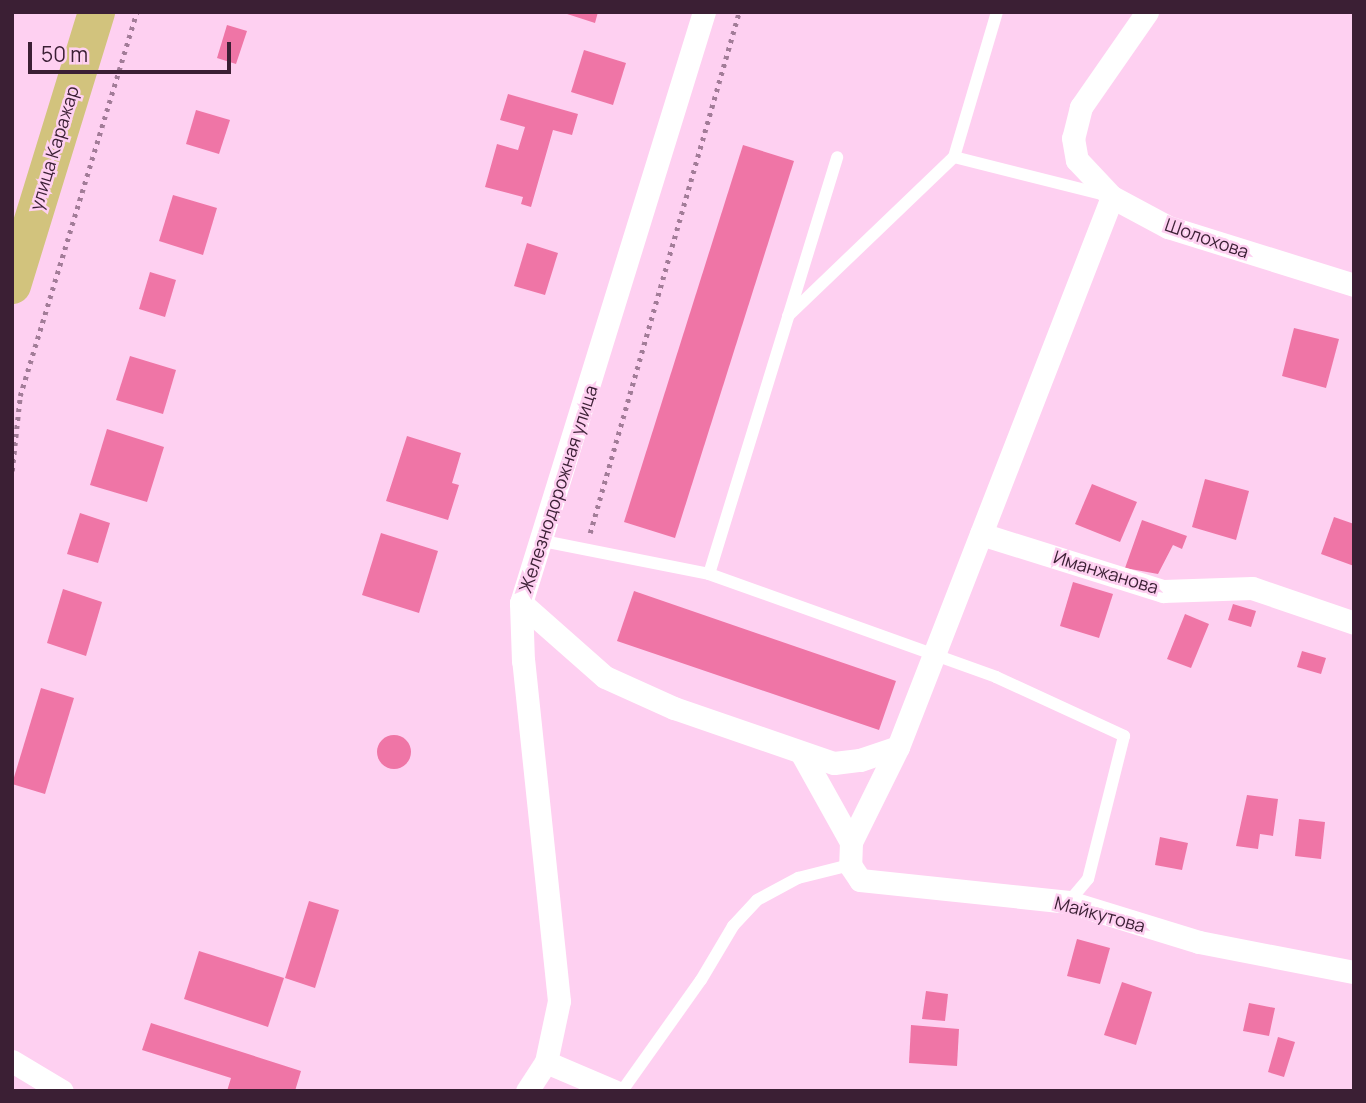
<!DOCTYPE html>
<meta charset="utf-8">
<style>
body{margin:0}
#map{position:relative;width:1366px;height:1103px;overflow:hidden;background:#fed0f1;font-family:Manrope,sans-serif}
div>[style]{position:absolute}
.building>*{inset:0;background:#ef75a6}
.round{border-radius:50%}
.path>*{height:4.5px;margin-top:-2.25px;transform-origin:0;background:repeating-linear-gradient(90deg,#a27c98 0 3.5px,transparent 0 8.5px)}
.lane>*{height:12px;margin:-6px;padding:0 6px;transform-origin:6px;border-radius:6px;background:#fff}
.street>*{height:23px;margin:-11.5px;padding:0 11.5px;transform-origin:11.5px;border-radius:11.5px;background:#fff}
.primary>*{height:37px;margin:-18.5px;padding:0 18.5px;transform-origin:18.5px;border-radius:18.5px;background:#d2c37d}
span{translate:-50% -50%;white-space:nowrap;text-align:center;line-height:1.15;-webkit-text-stroke:5px #fed0f1;paint-order:stroke}
.street-label{font-size:18px;color:#3b1f34}
.frame{position:absolute;inset:0;border:14px solid #3b1f34;pointer-events:none}
.scale{position:absolute;left:28px;top:42px;width:203px;height:32px;box-sizing:border-box;border:4px solid #3b1f34;border-top:0;padding-left:9px;font-size:21px;line-height:24px;white-space:nowrap;color:#3b1f34;-webkit-text-stroke:5px #fed0f1;paint-order:stroke}
</style>
<div id="map">
<div class="building">
<div style="clip-path:polygon(561px 12px,598px 12px,595px 23px)"></div>
<div style="clip-path:polygon(227px 25px,247px 31px,236px 64px,217px 58px)"></div>
<div style="clip-path:polygon(584px 50px,626px 63px,613px 105px,571px 92px)"></div>
<div style="clip-path:polygon(508px 94px,578px 114px,572px 135px,553px 130px,531px 207px,521px 204px,523px 197px,485px 187px,497px 144px,518px 150px,525px 127px,500px 120px)"></div>
<div style="clip-path:polygon(196px 110px,230px 120px,219px 154px,186px 144px)"></div>
<div style="clip-path:polygon(743px 145px,794px 161px,675px 538px,624px 522px)"></div>
<div style="clip-path:polygon(173px 195px,217px 208px,203px 255px,159px 241px)"></div>
<div style="clip-path:polygon(527px 243px,558px 253px,545px 295px,514px 286px)"></div>
<div style="clip-path:polygon(150px 272px,176px 280px,165px 317px,139px 309px)"></div>
<div style="clip-path:polygon(1294px 328px,1339px 339px,1326px 388px,1282px 376px)"></div>
<div style="clip-path:polygon(130px 356px,176px 370px,163px 414px,116px 400px)"></div>
<div style="clip-path:polygon(107px 429px,164px 447px,147px 502px,90px 485px)"></div>
<div style="clip-path:polygon(407px 436px,461px 453px,452px 483px,459px 485px,448px 520px,386px 501px)"></div>
<div style="clip-path:polygon(1205px 479px,1249px 491px,1236px 540px,1192px 527px)"></div>
<div style="clip-path:polygon(1092px 484px,1137px 502px,1120px 542px,1075px 524px)"></div>
<div style="clip-path:polygon(80px 513px,110px 523px,98px 563px,67px 554px)"></div>
<div style="clip-path:polygon(1334px 517px,1354px 524px,1354px 566px,1321px 554px)"></div>
<div style="clip-path:polygon(1142px 520px,1187px 536px,1182px 549px,1173px 545px,1158px 574px,1125px 568px)"></div>
<div style="clip-path:polygon(381px 533px,438px 551px,419px 613px,362px 595px)"></div>
<div style="clip-path:polygon(1073px 582px,1113px 594px,1099px 638px,1060px 626px)"></div>
<div style="clip-path:polygon(63px 589px,102px 602px,86px 656px,47px 643px)"></div>
<div style="clip-path:polygon(634px 591px,896px 681px,879px 730px,617px 641px)"></div>
<div style="clip-path:polygon(1233px 604px,1256px 611px,1251px 627px,1228px 620px)"></div>
<div style="clip-path:polygon(1185px 614px,1209px 624px,1191px 668px,1167px 659px)"></div>
<div style="clip-path:polygon(1302px 651px,1326px 658px,1321px 674px,1297px 667px)"></div>
<div style="clip-path:polygon(41px 688px,74px 698px,45px 794px,12px 784px)"></div>
<div class="round" style="left:377px;top:735px;width:34px;height:34px"></div>
<div style="clip-path:polygon(1247px 795px,1278px 799px,1273px 836px,1260px 834px,1258px 849px,1236px 846px)"></div>
<div style="clip-path:polygon(1299px 819px,1325px 822px,1321px 859px,1295px 856px)"></div>
<div style="clip-path:polygon(1160px 837px,1188px 843px,1182px 870px,1155px 865px)"></div>
<div style="clip-path:polygon(309px 901px,339px 910px,315px 988px,285px 978px)"></div>
<div style="clip-path:polygon(1077px 939px,1110px 948px,1100px 984px,1067px 976px)"></div>
<div style="clip-path:polygon(199px 951px,284px 978px,268px 1027px,184px 999px)"></div>
<div style="clip-path:polygon(1122px 982px,1152px 992px,1136px 1045px,1104px 1035px)"></div>
<div style="clip-path:polygon(926px 991px,948px 994px,945px 1021px,922px 1019px)"></div>
<div style="clip-path:polygon(1249px 1003px,1275px 1008px,1269px 1036px,1243px 1031px)"></div>
<div style="clip-path:polygon(151px 1023px,301px 1071px,295px 1091px,227px 1091px,231px 1078px,142px 1050px)"></div>
<div style="clip-path:polygon(911px 1025px,959px 1029px,957px 1066px,909px 1063px)"></div>
<div style="clip-path:polygon(1278px 1037px,1295px 1042px,1284px 1077px,1268px 1072px)"></div>
</div>
<div class="path">
<div style="left:12px;top:471px;width:75px;rotate:-83.9deg"></div>
<div style="left:20px;top:396px;width:401px;rotate:-73.1deg"></div>
<div style="left:590px;top:533px;width:542px;rotate:-74.04deg"></div>
</div>
<div class="lane">
<div style="left:954px;top:157px;width:151px;rotate:-73.5deg"></div>
<div style="left:788px;top:316px;width:230px;rotate:-43.8deg"></div>
<div style="left:954px;top:157px;width:156px;rotate:14.1deg"></div>
<div style="left:543px;top:541px;width:169px;rotate:11.2deg"></div>
<div style="left:709px;top:574px;width:305px;rotate:19.7deg"></div>
<div style="left:996px;top:677px;width:141px;rotate:24.7deg"></div>
<div style="left:1124px;top:736px;width:147px;rotate:104.1deg"></div>
<div style="left:1088px;top:879px;width:30px;rotate:130deg"></div>
<div style="left:709px;top:574px;width:436px;rotate:-72.9deg"></div>
<div style="left:622px;top:1091px;width:136px;rotate:-54.6deg"></div>
<div style="left:701px;top:980px;width:63px;rotate:-59.3deg"></div>
<div style="left:733px;top:926px;width:35px;rotate:-47deg"></div>
<div style="left:757px;top:900px;width:47px;rotate:-28.2deg"></div>
<div style="left:798px;top:878px;width:54px;rotate:-14deg"></div>
</div>
<div class="street">
<div style="left:1147px;top:12px;width:116px;rotate:124.8deg"></div>
<div style="left:1081px;top:107px;width:32px;rotate:104deg"></div>
<div style="left:1073px;top:138px;width:22px;rotate:80deg"></div>
<div style="left:1077px;top:160px;width:51px;rotate:46.6deg"></div>
<div style="left:1112px;top:197px;width:64px;rotate:28.2deg"></div>
<div style="left:1168px;top:227px;width:195px;rotate:17.3deg"></div>
<div style="left:1112px;top:197px;width:590px;rotate:111.26deg"></div>
<div style="left:898px;top:747px;width:106px;rotate:116.3deg"></div>
<div style="left:851px;top:842px;width:23px;rotate:92deg"></div>
<div style="left:850px;top:865px;width:18px;rotate:56deg"></div>
<div style="left:860px;top:880px;width:210px;rotate:6deg"></div>
<div style="left:1069px;top:902px;width:136px;rotate:17.1deg"></div>
<div style="left:1199px;top:942px;width:158px;rotate:11deg"></div>
<div style="left:981px;top:534px;width:191px;rotate:17.4deg"></div>
<div style="left:1163px;top:591px;width:89px;rotate:-1.9deg"></div>
<div style="left:1252px;top:588px;width:108px;rotate:18.9deg"></div>
<div style="left:521px;top:603px;width:112px;rotate:41.4deg"></div>
<div style="left:605px;top:677px;width:76px;rotate:24.2deg"></div>
<div style="left:674px;top:708px;width:169px;rotate:19deg"></div>
<div style="left:834px;top:763px;width:26px;rotate:-7deg"></div>
<div style="left:860px;top:760px;width:40px;rotate:-18.9deg"></div>
<div style="left:803px;top:756px;width:98px;rotate:60.8deg"></div>
<div style="left:12px;top:1061px;width:58px;rotate:31deg"></div>
<div style="left:546px;top:1062px;width:74px;rotate:23.1deg"></div>
<div style="left:527px;top:1091px;width:35px;rotate:-57deg"></div>
<div style="left:546px;top:1062px;width:62px;rotate:-78deg"></div>
<div style="left:559px;top:1001px;width:342px;rotate:-96deg"></div>
<div style="left:523px;top:661px;width:58px;rotate:-92deg"></div>
<div style="left:521px;top:603px;width:619px;rotate:-72.8deg"></div>
</div>
<div class="primary">
<div style="left:12px;top:285px;width:286px;rotate:-72.9deg"></div>
</div>
<div class="street-label">
<span style="left:54px;top:148px;rotate:-73deg">улица Каражар</span>
<span style="left:1207px;top:238px;rotate:19deg">Шолохова</span>
<span style="left:558px;top:489px;rotate:-72deg">Железнодорожная улица</span>
<span style="left:1106px;top:572px;rotate:17deg">Иманжанова</span>
<span style="left:1100px;top:914px;rotate:15deg">Майкутова</span>
</div>
<div class="frame"></div>
<div class="scale">50 m</div>
</div>
